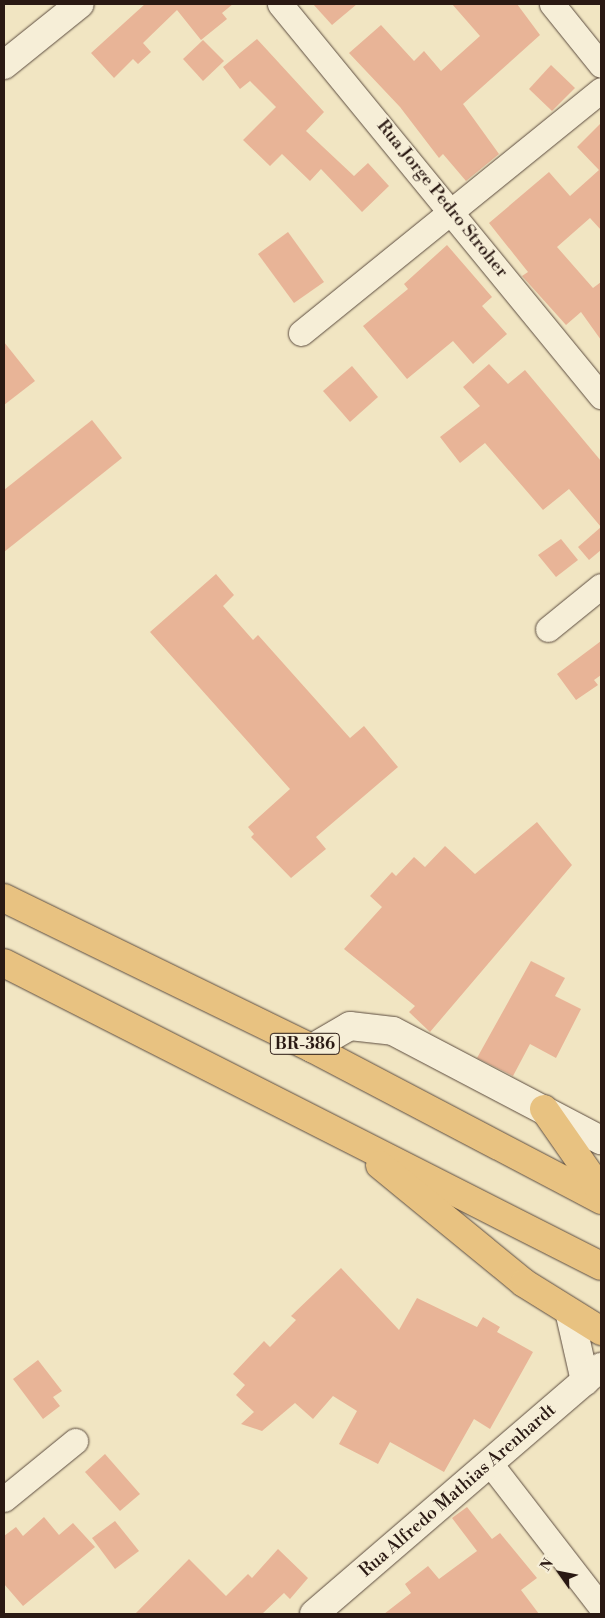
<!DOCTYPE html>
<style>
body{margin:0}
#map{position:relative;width:605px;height:1618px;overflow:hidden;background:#f1e5c2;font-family:"Libre Bodoni",serif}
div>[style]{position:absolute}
.building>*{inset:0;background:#e8b497}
.roads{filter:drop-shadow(0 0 1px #5c4c3f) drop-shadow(0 0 1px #5c4c3f)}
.minor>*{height:25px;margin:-12.5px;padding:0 12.5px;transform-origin:12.5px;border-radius:12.5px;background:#f6eed7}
.tertiary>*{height:28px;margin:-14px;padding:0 14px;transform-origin:14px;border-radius:14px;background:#f6eed7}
.secondary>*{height:28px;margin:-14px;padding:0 14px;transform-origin:14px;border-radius:14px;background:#f6eed7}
.trunk>*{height:28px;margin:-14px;padding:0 14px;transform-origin:14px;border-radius:14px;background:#e8c281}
span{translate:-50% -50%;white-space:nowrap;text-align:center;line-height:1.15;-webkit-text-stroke:4px #f6eed7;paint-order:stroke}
.shield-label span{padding:1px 4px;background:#f6eed7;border:1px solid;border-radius:4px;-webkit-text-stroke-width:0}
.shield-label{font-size:16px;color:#2a1913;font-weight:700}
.street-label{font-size:18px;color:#2a1913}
.frame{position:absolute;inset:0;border:5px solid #2a1913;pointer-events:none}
.north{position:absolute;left:535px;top:1548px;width:50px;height:50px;-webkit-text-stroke:4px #f6eed7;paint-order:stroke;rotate:303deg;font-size:14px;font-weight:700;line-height:20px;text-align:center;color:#2a1913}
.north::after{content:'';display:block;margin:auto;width:18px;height:22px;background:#2a1913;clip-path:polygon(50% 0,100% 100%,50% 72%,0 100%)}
</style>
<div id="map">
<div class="building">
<div style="clip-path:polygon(145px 4px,233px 4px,222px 13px,227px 19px,201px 40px,177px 10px,143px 43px,151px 52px,138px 64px,133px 59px,114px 78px,91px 53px)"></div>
<div style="clip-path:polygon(313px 4px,357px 4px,332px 25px)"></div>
<div style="clip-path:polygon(452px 4px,517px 4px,540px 35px,463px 104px,499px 154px,466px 181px,443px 154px,439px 158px,400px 107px,349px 53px,381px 25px,414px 61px,424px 51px,441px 71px,480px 36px)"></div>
<div style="clip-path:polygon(257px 39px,324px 112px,306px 131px,354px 176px,368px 163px,389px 186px,362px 212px,321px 169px,310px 181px,282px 154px,270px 166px,243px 140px,276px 107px,250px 81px,240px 89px,223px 67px)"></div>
<div style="clip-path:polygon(203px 40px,224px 61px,203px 81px,183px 59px)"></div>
<div style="clip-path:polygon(551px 65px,575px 88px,552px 111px,529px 89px)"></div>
<div style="clip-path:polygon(601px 123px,601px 230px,590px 218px,557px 247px,593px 288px,601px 282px,601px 340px,581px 312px,566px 325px,522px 276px,528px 272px,489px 223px,549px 172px,570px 196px,599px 170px,577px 147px)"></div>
<div style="clip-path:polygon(288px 232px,324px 282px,294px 303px,258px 254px)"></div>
<div style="clip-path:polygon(447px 245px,492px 297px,482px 306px,507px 334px,473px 364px,453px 341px,407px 379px,363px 326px,408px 289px,404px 284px)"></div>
<div style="clip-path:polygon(4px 342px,35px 381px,4px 405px)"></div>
<div style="clip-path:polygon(489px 364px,508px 384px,525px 370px,601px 461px,601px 527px,569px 489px,543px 510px,485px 443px,460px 463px,440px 437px,480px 406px,463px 387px)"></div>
<div style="clip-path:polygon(352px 366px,378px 397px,350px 422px,323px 391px)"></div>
<div style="clip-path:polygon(92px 420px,122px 458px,4px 552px,4px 490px)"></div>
<div style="clip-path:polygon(601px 527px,601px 550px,589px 560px,578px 547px)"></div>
<div style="clip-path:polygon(561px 539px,578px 560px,556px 577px,538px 555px)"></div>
<div style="clip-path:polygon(216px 574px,234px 595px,223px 606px,253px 640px,258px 635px,350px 738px,364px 726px,398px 767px,316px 837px,326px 849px,291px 878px,251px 837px,254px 834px,248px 827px,290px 789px,150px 632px)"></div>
<div style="clip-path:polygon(601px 641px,601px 675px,594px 680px,598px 685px,576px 700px,557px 674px)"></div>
<div style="clip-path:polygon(537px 822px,572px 865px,430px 1032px,409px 1012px,415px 1006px,344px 949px,382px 907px,370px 896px,392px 872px,396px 876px,414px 857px,425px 867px,445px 846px,475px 874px)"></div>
<div style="clip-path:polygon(531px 961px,565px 978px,555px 996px,581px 1009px,556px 1058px,530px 1044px,513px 1076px,477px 1058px)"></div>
<div style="clip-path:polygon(341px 1268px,399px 1330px,417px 1298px,477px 1327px,483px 1317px,500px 1327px,497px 1332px,533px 1352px,490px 1429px,474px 1419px,444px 1472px,390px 1442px,378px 1464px,339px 1444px,357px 1411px,333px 1396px,313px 1419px,295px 1403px,262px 1431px,241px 1424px,254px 1412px,236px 1395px,245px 1385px,233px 1374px,264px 1341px,270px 1347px,296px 1320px,291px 1316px)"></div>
<div style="clip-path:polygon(38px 1360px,62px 1391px,53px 1397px,60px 1406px,43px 1419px,13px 1379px)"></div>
<div style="clip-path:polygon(105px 1454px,140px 1494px,120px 1511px,85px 1472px)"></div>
<div style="clip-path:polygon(467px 1507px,492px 1539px,500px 1533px,537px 1578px,521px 1590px,539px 1614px,384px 1614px,411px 1593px,405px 1584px,428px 1566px,439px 1579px,477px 1551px,452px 1518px)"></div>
<div style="clip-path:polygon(44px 1517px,59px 1535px,73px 1523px,95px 1547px,23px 1606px,4px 1584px,4px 1536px,16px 1527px,23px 1536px)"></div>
<div style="clip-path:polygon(115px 1521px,139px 1551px,115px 1569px,92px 1538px)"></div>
<div style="clip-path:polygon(278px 1549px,308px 1578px,290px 1599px,284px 1593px,262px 1614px,135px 1614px,189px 1559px,226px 1596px,248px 1574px,252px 1578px)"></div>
</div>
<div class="roads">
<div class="minor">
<div style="left:280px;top:4px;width:507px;rotate:50.69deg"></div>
<div style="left:552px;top:4px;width:78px;rotate:51.2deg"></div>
<div style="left:301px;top:333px;width:386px;rotate:-39deg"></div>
<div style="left:548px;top:629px;width:68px;rotate:-39.1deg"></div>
<div style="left:492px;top:1466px;width:178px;rotate:52.3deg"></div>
<div style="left:4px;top:1499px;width:92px;rotate:-39.2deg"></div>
</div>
<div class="tertiary">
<div style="left:4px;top:65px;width:97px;rotate:-38.8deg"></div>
<div style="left:312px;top:1048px;width:44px;rotate:-30.1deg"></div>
<div style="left:350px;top:1026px;width:43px;rotate:6.6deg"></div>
<div style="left:393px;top:1031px;width:235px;rotate:27.7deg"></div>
</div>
<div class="secondary">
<div style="left:570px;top:1315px;width:68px;rotate:77.2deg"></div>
<div style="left:314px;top:1614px;width:379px;rotate:-40.7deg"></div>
</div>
<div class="trunk">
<div style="left:4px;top:898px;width:343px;rotate:26deg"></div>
<div style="left:312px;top:1048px;width:327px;rotate:27.7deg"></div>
<div style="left:4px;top:963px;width:669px;rotate:26.91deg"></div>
<div style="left:544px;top:1109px;width:100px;rotate:55.2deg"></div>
<div style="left:380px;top:1165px;width:186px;rotate:39.3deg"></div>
<div style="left:524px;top:1283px;width:91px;rotate:31.9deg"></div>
</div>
</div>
<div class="shield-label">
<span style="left:305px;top:1044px">BR-386</span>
</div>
<div class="street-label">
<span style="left:442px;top:199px;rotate:51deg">Rua Jorge Pedro Stroher</span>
<span style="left:458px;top:1491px;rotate:-41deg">Rua Alfredo Mathias Arenhardt</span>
</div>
<div class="frame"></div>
<div class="north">N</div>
</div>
